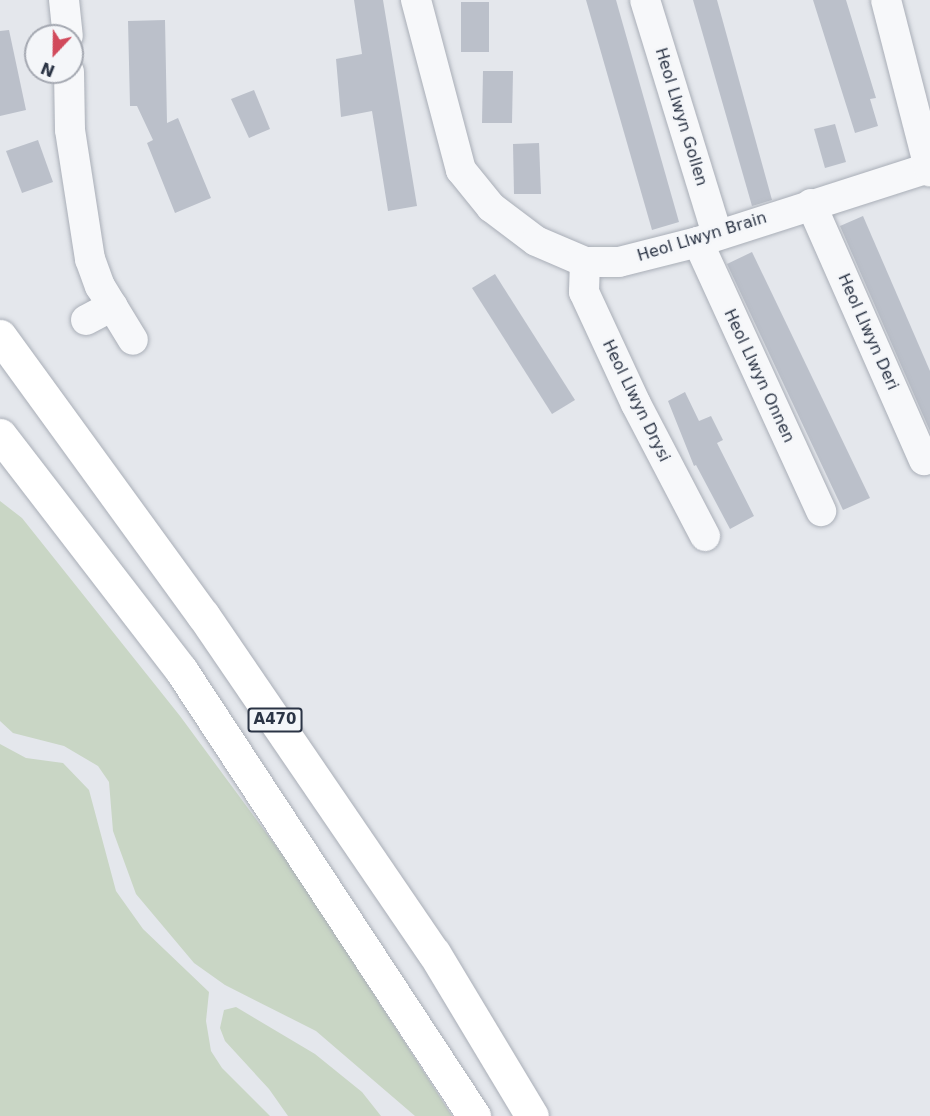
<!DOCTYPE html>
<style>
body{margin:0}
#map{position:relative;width:930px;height:1116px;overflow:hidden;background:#e4e7ec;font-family:"DejaVu Sans",sans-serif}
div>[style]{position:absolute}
.green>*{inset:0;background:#c9d6c5}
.building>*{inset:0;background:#bbc0ca}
.roads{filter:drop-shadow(0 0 2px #a9aeb7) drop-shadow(0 0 2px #a9aeb7)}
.street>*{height:30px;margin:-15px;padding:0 15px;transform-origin:15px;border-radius:15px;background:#f7f8fa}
.highway>*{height:33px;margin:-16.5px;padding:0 16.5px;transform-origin:16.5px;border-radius:16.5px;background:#fff}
span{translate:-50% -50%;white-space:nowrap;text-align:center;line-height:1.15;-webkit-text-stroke:4.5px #f4f6f9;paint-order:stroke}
.shield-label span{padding:2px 4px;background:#f4f6f9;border:2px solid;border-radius:4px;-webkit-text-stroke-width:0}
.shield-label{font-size:15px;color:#2b3445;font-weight:700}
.street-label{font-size:16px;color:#2b3445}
.north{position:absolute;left:24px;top:24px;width:60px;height:60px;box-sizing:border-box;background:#f4f6f9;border:2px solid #a4a8b1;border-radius:50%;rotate:202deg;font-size:16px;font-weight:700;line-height:24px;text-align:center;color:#2b3445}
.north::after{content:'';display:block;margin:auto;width:21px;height:27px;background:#d1495b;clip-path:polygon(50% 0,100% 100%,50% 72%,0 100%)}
</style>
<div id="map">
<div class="green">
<div style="clip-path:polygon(0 501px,22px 518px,180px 716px,298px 876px,452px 1116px,415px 1116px,316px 1031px,225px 985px,194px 963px,136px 894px,113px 831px,109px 782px,98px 766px,64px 746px,13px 733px,0 721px)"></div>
<div style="clip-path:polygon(0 744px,26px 758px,63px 763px,89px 790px,116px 891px,143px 929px,209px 992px,206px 1021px,211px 1051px,222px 1068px,270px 1116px,0 1116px)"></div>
<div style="clip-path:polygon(236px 1007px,315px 1054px,362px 1092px,381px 1116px,288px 1116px,269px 1089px,225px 1041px,220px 1028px,224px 1010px)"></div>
</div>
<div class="building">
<div style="clip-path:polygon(354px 0,383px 0,417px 206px,388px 211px,372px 111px,341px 117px,336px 59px,362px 54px)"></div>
<div style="clip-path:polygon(586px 0,616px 0,679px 222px,652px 230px)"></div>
<div style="clip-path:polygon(693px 0,717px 0,772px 200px,752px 206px)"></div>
<div style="clip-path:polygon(813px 0,846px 0,876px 98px,870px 99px,878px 126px,855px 133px)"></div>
<div style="clip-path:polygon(461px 2px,489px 2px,489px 52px,461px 52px)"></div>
<div style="clip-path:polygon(165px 20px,167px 123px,178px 118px,211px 198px,175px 213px,147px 143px,153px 140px,137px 106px,130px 106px,128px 21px)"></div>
<div style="clip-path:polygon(9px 30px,26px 110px,0 116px,0 31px)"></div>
<div style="clip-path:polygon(483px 71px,513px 71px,512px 123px,482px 123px)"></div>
<div style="clip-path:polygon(254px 90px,270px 129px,249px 138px,231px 99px)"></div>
<div style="clip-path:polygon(835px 124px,846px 162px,825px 168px,814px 129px)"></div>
<div style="clip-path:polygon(38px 140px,53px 182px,22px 193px,6px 151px)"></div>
<div style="clip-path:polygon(539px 143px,541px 194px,514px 194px,513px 144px)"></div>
<div style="clip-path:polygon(863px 216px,930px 371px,930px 431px,840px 226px)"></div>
<div style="clip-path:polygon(752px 252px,870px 498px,843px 510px,727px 264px)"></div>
<div style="clip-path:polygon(495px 274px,575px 400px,552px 414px,472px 288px)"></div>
<div style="clip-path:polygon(685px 392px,699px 421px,711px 416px,723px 440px,717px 443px,754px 516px,730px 529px,696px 465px,694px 466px,668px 401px)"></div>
</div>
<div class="roads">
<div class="street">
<div style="left:64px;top:0;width:36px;rotate:84deg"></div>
<div style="left:416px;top:0;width:176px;rotate:75.2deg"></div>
<div style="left:461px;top:170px;width:48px;rotate:51deg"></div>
<div style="left:491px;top:207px;width:56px;rotate:37.1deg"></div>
<div style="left:536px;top:241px;width:53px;rotate:23.2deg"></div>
<div style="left:585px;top:262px;width:34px"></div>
<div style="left:619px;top:262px;width:81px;rotate:-14.2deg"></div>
<div style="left:698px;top:242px;width:243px;rotate:-17.8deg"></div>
<div style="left:645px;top:0;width:245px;rotate:72.9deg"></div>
<div style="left:886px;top:0;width:177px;rotate:75.6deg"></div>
<div style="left:69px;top:72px;width:58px;rotate:89deg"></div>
<div style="left:70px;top:130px;width:131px;rotate:81.2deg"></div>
<div style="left:90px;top:259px;width:29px;rotate:70deg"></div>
<div style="left:100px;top:286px;width:63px;rotate:58.6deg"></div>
<div style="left:811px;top:204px;width:280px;rotate:66.2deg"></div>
<div style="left:698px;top:242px;width:296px;rotate:65.4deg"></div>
<div style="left:585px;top:262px;width:30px;rotate:92deg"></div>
<div style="left:584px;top:292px;width:123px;rotate:65.1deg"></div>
<div style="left:636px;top:404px;width:149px;rotate:62.4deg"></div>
<div style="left:86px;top:320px;width:30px;rotate:-28deg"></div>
</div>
<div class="highway">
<div style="left:0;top:336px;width:345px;rotate:54deg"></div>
<div style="left:203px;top:615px;width:409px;rotate:55.7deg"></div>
<div style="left:434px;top:953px;width:190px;rotate:59deg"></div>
<div style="left:0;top:435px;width:297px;rotate:52.4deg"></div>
<div style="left:181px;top:670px;width:534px;rotate:56.7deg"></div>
</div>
</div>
<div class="shield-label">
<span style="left:275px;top:720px">A470</span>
</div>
<div class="street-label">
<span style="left:681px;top:117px;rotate:73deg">Heol Llwyn Gollen</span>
<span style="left:702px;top:237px;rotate:-17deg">Heol Llwyn Brain</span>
<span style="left:868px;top:332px;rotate:66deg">Heol Llwyn Deri</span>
<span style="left:759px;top:376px;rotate:65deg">Heol Llwyn Onnen</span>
<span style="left:636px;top:401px;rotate:64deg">Heol Llwyn Drysi</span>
</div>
<div class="north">N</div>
</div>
